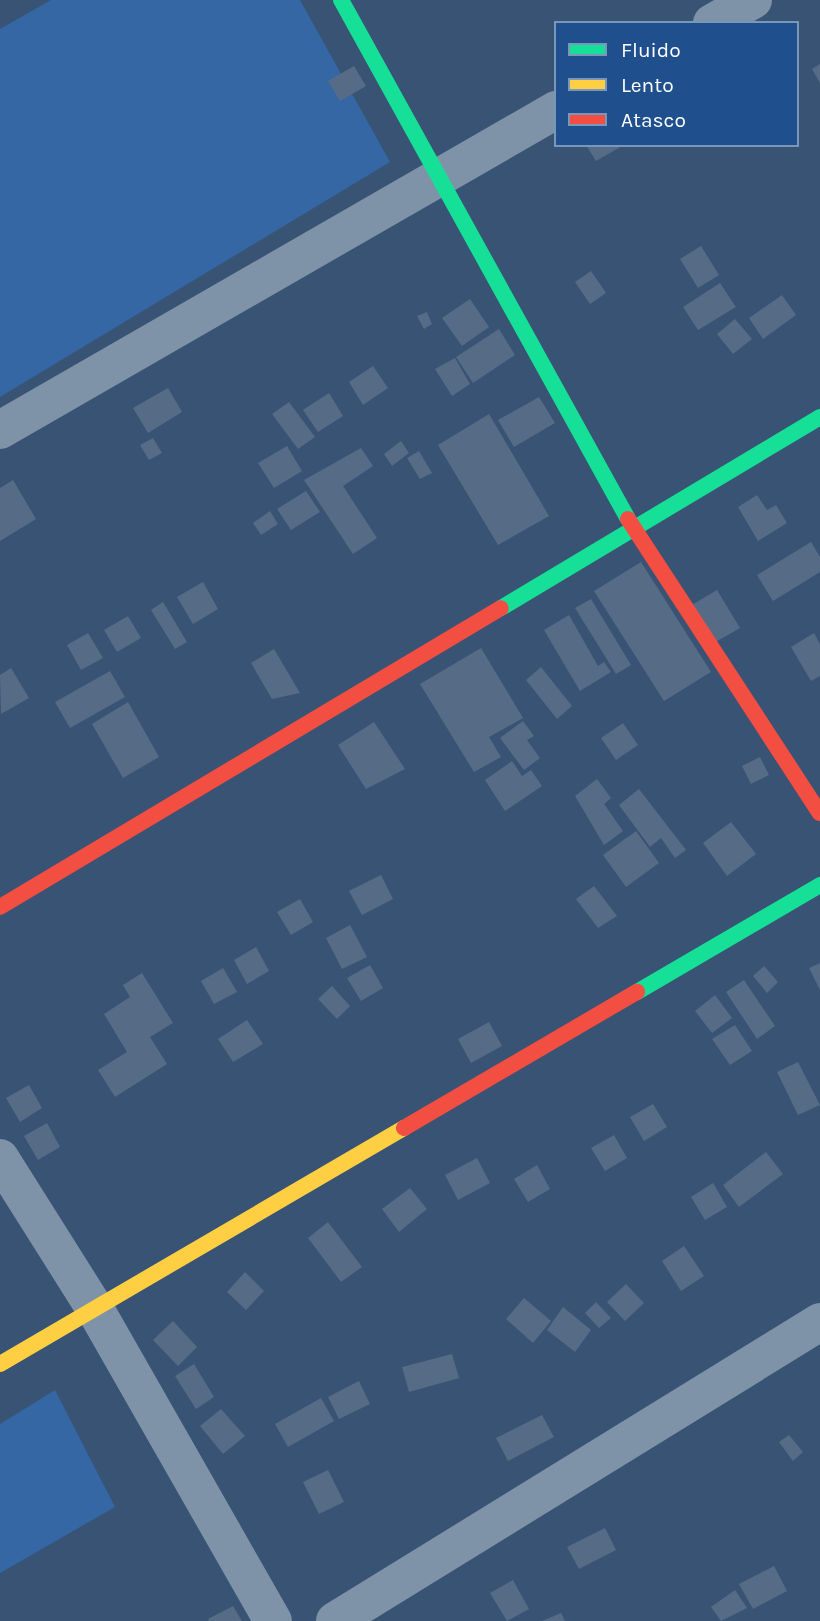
<!DOCTYPE html>
<style>
body{margin:0}
#map{position:relative;width:820px;height:1621px;overflow:hidden;background:#385374;font-family:Karla,sans-serif}
div>[style]{position:absolute}
.green>*{inset:0;background:#3467a4}
.building>*{inset:0;background:#566c86}
.street>*{height:38px;margin:-19px;padding:0 19px;transform-origin:19px;border-radius:19px;background:#7f93a8}
.fast>*{height:16px;margin:-8px;padding:0 8px;transform-origin:8px;border-radius:8px;background:#16e098}
.slow>*{height:16px;margin:-8px;padding:0 8px;transform-origin:8px;border-radius:8px;background:#ffcf43}
.jam>*{height:16px;margin:-8px;padding:0 8px;transform-origin:8px;border-radius:8px;background:#f24e42}
span{translate:-50% -50%;white-space:nowrap;text-align:center;line-height:1.15;-webkit-text-stroke:7px #1f508d;paint-order:stroke}
.legend{position:absolute;left:554px;top:21px;width:245px;height:126px;box-sizing:border-box;background:#1f508d;border:2px solid #7996bb;margin:0;padding:9px 12px;list-style:none;font-size:21px;color:#fff}
.legend li{display:flex;align-items:center;gap:14px;height:35px}
.legend b{width:35px;border:2px solid #7996bb}
</style>
<div id="map">
<div class="green">
<div style="clip-path:polygon(51px 0,300px 0,390px 162px,0 397px,0 29px)"></div>
<div style="clip-path:polygon(55px 1390px,115px 1507px,0 1573px,0 1424px)"></div>
</div>
<div class="building">
<div style="clip-path:polygon(820px 64px,820px 83px,812px 69px)"></div>
<div style="clip-path:polygon(354px 66px,366px 86px,340px 101px,328px 81px)"></div>
<div style="clip-path:polygon(586px 145px,624px 145px,596px 161px)"></div>
<div style="clip-path:polygon(701px 246px,719px 275px,698px 288px,680px 259px)"></div>
<div style="clip-path:polygon(591px 271px,606px 293px,590px 304px,575px 282px)"></div>
<div style="clip-path:polygon(720px 283px,736px 307px,698px 330px,683px 307px)"></div>
<div style="clip-path:polygon(782px 295px,796px 315px,763px 339px,749px 318px)"></div>
<div style="clip-path:polygon(470px 299px,489px 327px,462px 346px,442px 318px)"></div>
<div style="clip-path:polygon(427px 312px,432px 324px,424px 329px,417px 316px)"></div>
<div style="clip-path:polygon(735px 319px,752px 339px,733px 354px,717px 334px)"></div>
<div style="clip-path:polygon(499px 329px,515px 355px,473px 383px,456px 357px)"></div>
<div style="clip-path:polygon(455px 358px,470px 384px,452px 396px,435px 369px)"></div>
<div style="clip-path:polygon(373px 366px,388px 388px,363px 405px,349px 382px)"></div>
<div style="clip-path:polygon(168px 388px,182px 412px,148px 433px,133px 408px)"></div>
<div style="clip-path:polygon(329px 393px,343px 416px,318px 432px,303px 410px)"></div>
<div style="clip-path:polygon(539px 397px,555px 423px,514px 447px,498px 420px)"></div>
<div style="clip-path:polygon(289px 402px,315px 437px,298px 449px,272px 414px)"></div>
<div style="clip-path:polygon(489px 414px,549px 516px,498px 545px,438px 445px)"></div>
<div style="clip-path:polygon(153px 438px,162px 453px,149px 460px,140px 445px)"></div>
<div style="clip-path:polygon(401px 441px,409px 453px,392px 466px,384px 454px)"></div>
<div style="clip-path:polygon(287px 446px,302px 471px,274px 488px,258px 463px)"></div>
<div style="clip-path:polygon(361px 448px,373px 466px,343px 486px,377px 538px,353px 554px,304px 480px)"></div>
<div style="clip-path:polygon(419px 451px,432px 473px,420px 479px,407px 458px)"></div>
<div style="clip-path:polygon(13px 480px,36px 519px,0 541px,0 488px)"></div>
<div style="clip-path:polygon(306px 491px,320px 512px,291px 530px,277px 509px)"></div>
<div style="clip-path:polygon(757px 495px,767px 510px,776px 505px,787px 523px,758px 541px,738px 507px)"></div>
<div style="clip-path:polygon(270px 511px,278px 524px,261px 535px,253px 523px)"></div>
<div style="clip-path:polygon(811px 542px,820px 557px,820px 572px,773px 601px,757px 575px)"></div>
<div style="clip-path:polygon(641px 562px,711px 672px,664px 701px,594px 591px)"></div>
<div style="clip-path:polygon(203px 582px,218px 609px,193px 624px,177px 597px)"></div>
<div style="clip-path:polygon(717px 590px,740px 628px,712px 644px,690px 606px)"></div>
<div style="clip-path:polygon(591px 599px,631px 665px,616px 674px,575px 608px)"></div>
<div style="clip-path:polygon(163px 602px,187px 642px,175px 649px,151px 610px)"></div>
<div style="clip-path:polygon(569px 615px,598px 666px,604px 662px,611px 672px,580px 691px,544px 630px)"></div>
<div style="clip-path:polygon(128px 616px,141px 638px,117px 652px,104px 630px)"></div>
<div style="clip-path:polygon(88px 633px,103px 658px,81px 670px,67px 645px)"></div>
<div style="clip-path:polygon(814px 633px,820px 644px,820px 676px,811px 681px,791px 647px)"></div>
<div style="clip-path:polygon(481px 648px,523px 718px,489px 737px,501px 757px,474px 772px,420px 684px)"></div>
<div style="clip-path:polygon(274px 649px,300px 693px,272px 699px,251px 663px)"></div>
<div style="clip-path:polygon(541px 667px,572px 706px,557px 719px,526px 680px)"></div>
<div style="clip-path:polygon(11px 668px,29px 698px,1px 714px,0 675px)"></div>
<div style="clip-path:polygon(110px 671px,125px 697px,70px 728px,55px 702px)"></div>
<div style="clip-path:polygon(128px 702px,159px 757px,123px 778px,92px 724px)"></div>
<div style="clip-path:polygon(523px 721px,534px 736px,527px 740px,540px 758px,524px 770px,500px 738px)"></div>
<div style="clip-path:polygon(374px 722px,405px 769px,366px 789px,338px 745px)"></div>
<div style="clip-path:polygon(623px 723px,638px 745px,616px 760px,601px 738px)"></div>
<div style="clip-path:polygon(760px 757px,769px 775px,751px 784px,742px 766px)"></div>
<div style="clip-path:polygon(512px 761px,522px 776px,531px 770px,542px 786px,505px 811px,485px 780px)"></div>
<div style="clip-path:polygon(597px 779px,611px 798px,604px 804px,623px 831px,604px 845px,575px 796px)"></div>
<div style="clip-path:polygon(639px 789px,686px 850px,675px 858px,661px 838px,650px 847px,619px 805px)"></div>
<div style="clip-path:polygon(731px 822px,756px 854px,727px 876px,703px 843px)"></div>
<div style="clip-path:polygon(636px 831px,659px 863px,626px 887px,603px 855px)"></div>
<div style="clip-path:polygon(381px 875px,393px 899px,362px 915px,349px 891px)"></div>
<div style="clip-path:polygon(594px 886px,617px 916px,598px 928px,576px 899px)"></div>
<div style="clip-path:polygon(300px 899px,313px 922px,291px 935px,277px 912px)"></div>
<div style="clip-path:polygon(350px 925px,367px 957px,342px 969px,326px 938px)"></div>
<div style="clip-path:polygon(256px 947px,269px 971px,247px 984px,234px 960px)"></div>
<div style="clip-path:polygon(820px 963px,820px 990px,809px 968px)"></div>
<div style="clip-path:polygon(370px 965px,383px 988px,361px 1001px,347px 978px)"></div>
<div style="clip-path:polygon(764px 966px,778px 982px,767px 993px,753px 976px)"></div>
<div style="clip-path:polygon(223px 968px,237px 992px,214px 1004px,201px 981px)"></div>
<div style="clip-path:polygon(142px 973px,173px 1023px,150px 1037px,167px 1064px,115px 1097px,98px 1070px,127px 1052px,104px 1014px,130px 997px,123px 985px)"></div>
<div style="clip-path:polygon(744px 980px,775px 1026px,757px 1039px,726px 992px)"></div>
<div style="clip-path:polygon(332px 986px,350px 1006px,337px 1019px,318px 999px)"></div>
<div style="clip-path:polygon(715px 995px,732px 1018px,712px 1033px,695px 1011px)"></div>
<div style="clip-path:polygon(247px 1020px,263px 1044px,233px 1062px,218px 1039px)"></div>
<div style="clip-path:polygon(489px 1022px,502px 1046px,471px 1063px,458px 1039px)"></div>
<div style="clip-path:polygon(735px 1025px,752px 1051px,730px 1065px,712px 1039px)"></div>
<div style="clip-path:polygon(798px 1062px,820px 1105px,798px 1115px,777px 1072px)"></div>
<div style="clip-path:polygon(29px 1085px,42px 1108px,20px 1122px,6px 1098px)"></div>
<div style="clip-path:polygon(653px 1104px,667px 1127px,644px 1141px,630px 1117px)"></div>
<div style="clip-path:polygon(47px 1123px,60px 1147px,38px 1160px,24px 1136px)"></div>
<div style="clip-path:polygon(614px 1135px,627px 1158px,605px 1171px,591px 1148px)"></div>
<div style="clip-path:polygon(766px 1152px,783px 1174px,739px 1207px,723px 1185px)"></div>
<div style="clip-path:polygon(477px 1158px,490px 1183px,458px 1200px,445px 1175px)"></div>
<div style="clip-path:polygon(537px 1165px,550px 1189px,528px 1202px,514px 1179px)"></div>
<div style="clip-path:polygon(713px 1183px,727px 1207px,705px 1220px,691px 1197px)"></div>
<div style="clip-path:polygon(410px 1188px,427px 1209px,399px 1232px,382px 1209px)"></div>
<div style="clip-path:polygon(328px 1222px,362px 1267px,341px 1282px,308px 1238px)"></div>
<div style="clip-path:polygon(684px 1246px,704px 1276px,681px 1291px,662px 1261px)"></div>
<div style="clip-path:polygon(245px 1272px,264px 1291px,246px 1310px,227px 1292px)"></div>
<div style="clip-path:polygon(626px 1284px,644px 1303px,625px 1321px,607px 1302px)"></div>
<div style="clip-path:polygon(524px 1298px,551px 1321px,533px 1343px,506px 1319px)"></div>
<div style="clip-path:polygon(596px 1302px,611px 1318px,599px 1328px,585px 1313px)"></div>
<div style="clip-path:polygon(563px 1307px,591px 1330px,575px 1352px,547px 1330px)"></div>
<div style="clip-path:polygon(173px 1321px,197px 1347px,178px 1366px,153px 1340px)"></div>
<div style="clip-path:polygon(452px 1354px,459px 1378px,409px 1392px,402px 1367px)"></div>
<div style="clip-path:polygon(194px 1364px,214px 1397px,196px 1409px,175px 1376px)"></div>
<div style="clip-path:polygon(359px 1381px,370px 1404px,339px 1419px,328px 1397px)"></div>
<div style="clip-path:polygon(321px 1398px,334px 1421px,288px 1447px,275px 1424px)"></div>
<div style="clip-path:polygon(221px 1409px,245px 1436px,223px 1454px,200px 1426px)"></div>
<div style="clip-path:polygon(542px 1415px,554px 1437px,508px 1461px,496px 1438px)"></div>
<div style="clip-path:polygon(789px 1435px,803px 1452px,793px 1461px,779px 1442px)"></div>
<div style="clip-path:polygon(328px 1470px,344px 1502px,319px 1514px,303px 1482px)"></div>
<div style="clip-path:polygon(605px 1528px,616px 1550px,579px 1569px,567px 1547px)"></div>
<div style="clip-path:polygon(774px 1566px,787px 1591px,753px 1609px,739px 1584px)"></div>
<div style="clip-path:polygon(513px 1580px,529px 1609px,507px 1621px,490px 1593px)"></div>
<div style="clip-path:polygon(735px 1590px,747px 1608px,721px 1621px,711px 1607px)"></div>
<div style="clip-path:polygon(233px 1606px,242px 1621px,209px 1621px,208px 1619px)"></div>
<div style="clip-path:polygon(561px 1613px,565px 1621px,542px 1621px)"></div>
</div>
<div class="street">
<div style="left:712px;top:23px;width:47px;rotate:-29.3deg"></div>
<div style="left:0;top:430px;width:642px;rotate:-29.92deg"></div>
<div style="left:0;top:1158px;width:178px;rotate:57.8deg"></div>
<div style="left:95px;top:1309px;width:359px;rotate:60.3deg"></div>
<div style="left:335px;top:1621px;width:570px;rotate:-31.65deg"></div>
</div>
<div class="fast">
<div style="left:341px;top:0;width:593px;rotate:61.06deg"></div>
<div style="left:501px;top:608px;width:372px;rotate:-30.9deg"></div>
<div style="left:637px;top:992px;width:212px;rotate:-30.3deg"></div>
</div>
<div class="slow">
<div style="left:0;top:1364px;width:468px;rotate:-30.3deg"></div>
</div>
<div class="jam">
<div style="left:628px;top:519px;width:351px;rotate:56.9deg"></div>
<div style="left:0;top:907px;width:583px;rotate:-30.83deg"></div>
<div style="left:404px;top:1128px;width:270px;rotate:-30.3deg"></div>
</div>
<ul class="legend">
<li><b style="height:9px;background:#16e098"></b>Fluido</li>
<li><b style="height:9px;background:#ffcf43"></b>Lento</li>
<li><b style="height:9px;background:#f24e42"></b>Atasco</li>
</ul>
</div>
